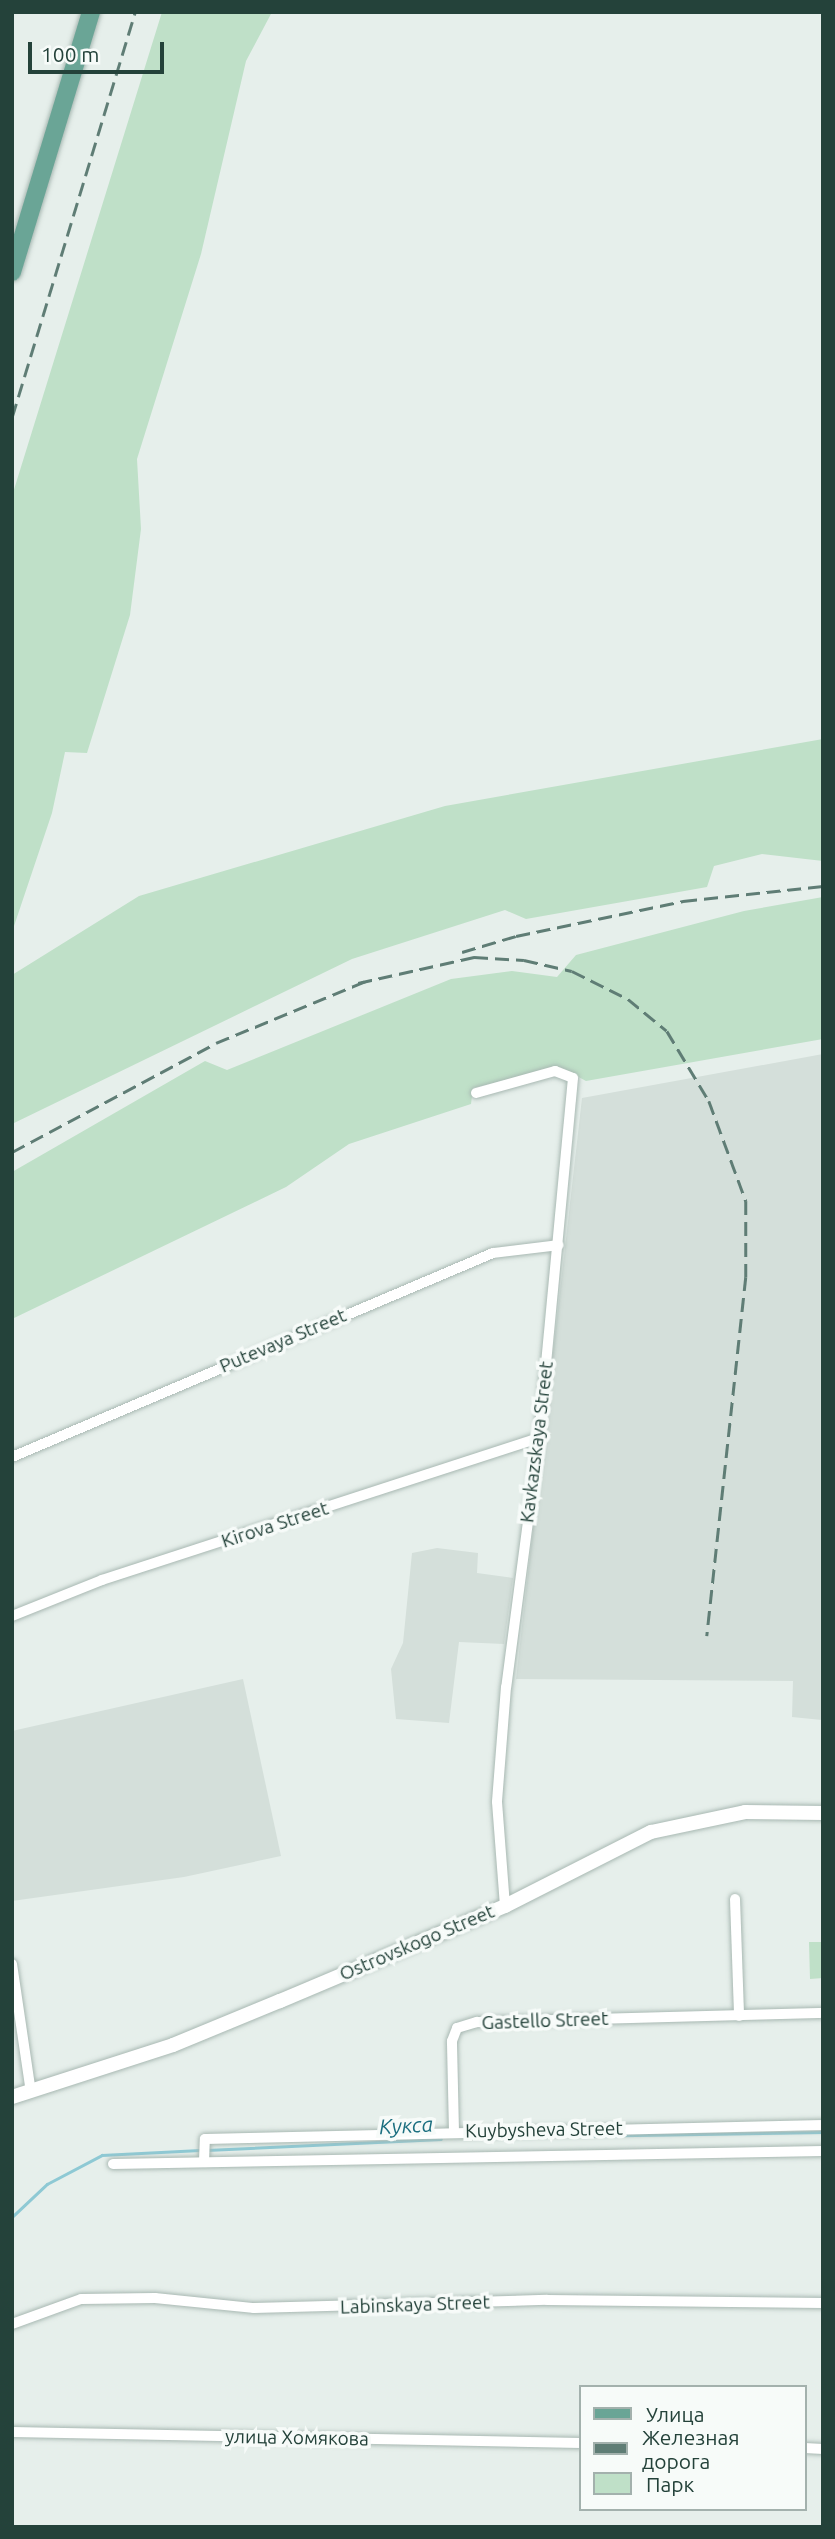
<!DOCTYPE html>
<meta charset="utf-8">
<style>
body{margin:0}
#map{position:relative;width:835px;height:2539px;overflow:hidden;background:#e6efeb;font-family:Ubuntu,sans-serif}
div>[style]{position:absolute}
.built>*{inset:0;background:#d4dfda}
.green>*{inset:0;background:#bfe0c8}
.stream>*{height:2.5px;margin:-1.25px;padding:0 1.25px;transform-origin:1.25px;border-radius:1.25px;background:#8ec9d4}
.roads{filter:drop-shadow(0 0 2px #a8b8b2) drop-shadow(0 0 2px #a8b8b2)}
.minor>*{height:10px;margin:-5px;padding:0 5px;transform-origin:5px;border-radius:5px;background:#fff}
.tertiary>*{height:14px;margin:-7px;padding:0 7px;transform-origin:7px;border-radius:7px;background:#fff}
.primary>*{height:18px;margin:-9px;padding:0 9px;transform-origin:9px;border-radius:9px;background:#6aa596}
.rail>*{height:2.5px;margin-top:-1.25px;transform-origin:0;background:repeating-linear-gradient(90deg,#5f7d75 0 14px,transparent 0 21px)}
span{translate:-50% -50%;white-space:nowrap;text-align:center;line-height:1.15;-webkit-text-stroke:7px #f7fbf9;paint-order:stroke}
.street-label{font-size:19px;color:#24423a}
.water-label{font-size:21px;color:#1c6f80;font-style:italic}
.frame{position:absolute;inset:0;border:14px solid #24423a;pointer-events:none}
.legend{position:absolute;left:579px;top:2385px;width:228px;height:126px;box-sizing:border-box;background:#f7fbf9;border:2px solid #a3b1ad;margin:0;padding:9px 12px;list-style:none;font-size:21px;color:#24423a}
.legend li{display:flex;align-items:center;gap:14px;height:35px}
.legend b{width:35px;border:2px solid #a3b1ad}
.scale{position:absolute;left:28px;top:42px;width:136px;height:32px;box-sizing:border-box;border:4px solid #24423a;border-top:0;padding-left:9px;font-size:21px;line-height:24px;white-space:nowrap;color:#24423a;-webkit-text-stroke:5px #f7fbf9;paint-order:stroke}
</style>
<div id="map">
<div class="built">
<div style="clip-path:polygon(823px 1054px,822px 1720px,792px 1717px,793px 1681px,516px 1679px,582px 1098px)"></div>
<div style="clip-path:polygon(437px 1548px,478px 1553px,477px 1573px,513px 1578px,504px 1644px,459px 1642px,449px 1723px,396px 1719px,391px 1669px,403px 1643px,412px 1553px)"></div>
<div style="clip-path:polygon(243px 1679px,281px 1856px,184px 1877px,12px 1901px,12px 1731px)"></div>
</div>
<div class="green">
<div style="clip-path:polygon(162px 12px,272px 12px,246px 61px,201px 254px,137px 459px,141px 529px,130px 615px,87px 753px,65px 752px,52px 813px,12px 932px,12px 496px)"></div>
<div style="clip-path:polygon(823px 739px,823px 861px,762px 854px,714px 866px,707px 887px,526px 919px,505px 910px,352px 959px,12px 1124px,12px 975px,139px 896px,445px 806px)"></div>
<div style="clip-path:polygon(823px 897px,823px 1039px,586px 1081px,560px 1067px,473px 1088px,471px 1104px,349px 1144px,286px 1187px,12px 1319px,12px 1172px,205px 1061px,227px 1070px,451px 979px,512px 971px,557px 977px,576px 955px,744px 911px)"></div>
<div style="clip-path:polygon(809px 1942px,823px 1942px,823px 1978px,810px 1979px)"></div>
</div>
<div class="stream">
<div style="left:571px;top:2136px;width:252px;rotate:-0.9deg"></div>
<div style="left:207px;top:2150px;width:234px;rotate:-2.7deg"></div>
<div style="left:12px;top:2217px;width:48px;rotate:-43.3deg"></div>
<div style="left:47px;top:2184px;width:62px;rotate:-27.8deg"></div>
<div style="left:102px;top:2155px;width:98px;rotate:-2.9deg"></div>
</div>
<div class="roads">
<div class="minor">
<div style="left:476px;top:1093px;width:82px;rotate:-15.6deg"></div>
<div style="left:555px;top:1071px;width:19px;rotate:21deg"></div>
<div style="left:573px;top:1078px;width:362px;rotate:95.4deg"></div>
<div style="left:539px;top:1438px;width:251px;rotate:97.5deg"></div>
<div style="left:506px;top:1687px;width:115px;rotate:94.5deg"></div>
<div style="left:497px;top:1802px;width:104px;rotate:85.6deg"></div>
<div style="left:12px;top:1457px;width:522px;rotate:-22.98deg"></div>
<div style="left:493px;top:1253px;width:66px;rotate:-6.9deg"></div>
<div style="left:12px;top:1616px;width:97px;rotate:-21.8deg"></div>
<div style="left:102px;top:1580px;width:459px;rotate:-18deg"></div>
<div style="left:735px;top:1899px;width:117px;rotate:88deg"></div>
<div style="left:12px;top:1964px;width:130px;rotate:81.6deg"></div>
<div style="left:454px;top:2132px;width:91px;rotate:-91.3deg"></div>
<div style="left:452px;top:2041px;width:14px;rotate:-69deg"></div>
<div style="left:457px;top:2028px;width:21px;rotate:-17deg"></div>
<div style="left:477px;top:2022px;width:346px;rotate:-1.5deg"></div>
<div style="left:204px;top:2162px;width:23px;rotate:-88deg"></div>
<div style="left:205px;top:2139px;width:618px;rotate:-1.3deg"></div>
<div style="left:113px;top:2164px;width:710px;rotate:-1.05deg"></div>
<div style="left:12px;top:2324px;width:73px;rotate:-19.9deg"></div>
<div style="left:81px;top:2299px;width:74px;rotate:-0.8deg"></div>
<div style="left:155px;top:2298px;width:100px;rotate:5.8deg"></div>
<div style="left:254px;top:2308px;width:293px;rotate:-1.6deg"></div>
<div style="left:547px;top:2300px;width:276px;rotate:0.6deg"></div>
<div style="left:12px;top:2432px;width:569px;rotate:1.11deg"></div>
<div style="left:805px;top:2448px;width:18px;rotate:3deg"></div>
</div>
<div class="tertiary">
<div style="left:12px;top:2097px;width:169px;rotate:-17.9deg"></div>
<div style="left:173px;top:2045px;width:116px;rotate:-22.4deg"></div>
<div style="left:280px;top:2001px;width:244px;rotate:-22.9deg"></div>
<div style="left:505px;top:1906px;width:164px;rotate:-26.9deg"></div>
<div style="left:651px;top:1832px;width:96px;rotate:-12deg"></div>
<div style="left:745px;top:1812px;width:78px;rotate:0.7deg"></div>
</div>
<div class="primary">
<div style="left:12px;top:272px;width:272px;rotate:-73.1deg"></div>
</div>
</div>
<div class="rail">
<div style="left:12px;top:417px;width:423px;rotate:-73.1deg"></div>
<div style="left:462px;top:952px;width:56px;rotate:-16.5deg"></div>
<div style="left:516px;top:936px;width:171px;rotate:-11.8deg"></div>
<div style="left:683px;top:901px;width:141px;rotate:-6.1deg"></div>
<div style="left:358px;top:983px;width:119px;rotate:-12.6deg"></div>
<div style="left:474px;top:957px;width:50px;rotate:3.4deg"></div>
<div style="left:524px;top:960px;width:49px;rotate:12.9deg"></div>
<div style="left:572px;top:971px;width:63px;rotate:26.6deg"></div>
<div style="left:628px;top:999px;width:50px;rotate:39.4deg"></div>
<div style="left:667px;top:1031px;width:82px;rotate:59deg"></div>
<div style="left:709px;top:1101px;width:107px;rotate:69.7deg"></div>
<div style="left:746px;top:1201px;width:76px;rotate:90deg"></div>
<div style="left:746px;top:1277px;width:361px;rotate:96.2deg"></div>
<div style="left:12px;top:1152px;width:231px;rotate:-28.1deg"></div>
<div style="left:216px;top:1043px;width:165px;rotate:-22.5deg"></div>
</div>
<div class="street-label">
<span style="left:283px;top:1341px;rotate:-23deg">Putevaya Street</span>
<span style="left:537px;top:1442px;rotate:-83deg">Kavkazskaya Street</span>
<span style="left:275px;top:1525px;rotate:-18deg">Kirova Street</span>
<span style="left:417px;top:1943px;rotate:-23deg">Ostrovskogo Street</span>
<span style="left:545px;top:2021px;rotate:-2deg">Gastello Street</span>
<span style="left:544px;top:2130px;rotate:-1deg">Kuybysheva Street</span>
<span style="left:415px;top:2305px;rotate:-2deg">Labinskaya Street</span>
<span style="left:297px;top:2438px;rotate:1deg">улица Хомякова</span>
</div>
<div class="water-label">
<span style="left:406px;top:2125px;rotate:-3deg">Кукса</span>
</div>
<div class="frame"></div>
<ul class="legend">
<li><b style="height:9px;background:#6aa596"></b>Улица</li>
<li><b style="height:9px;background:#5f7d75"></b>Железная дорога</li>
<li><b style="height:19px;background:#bfe0c8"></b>Парк</li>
</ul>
<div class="scale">100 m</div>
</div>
